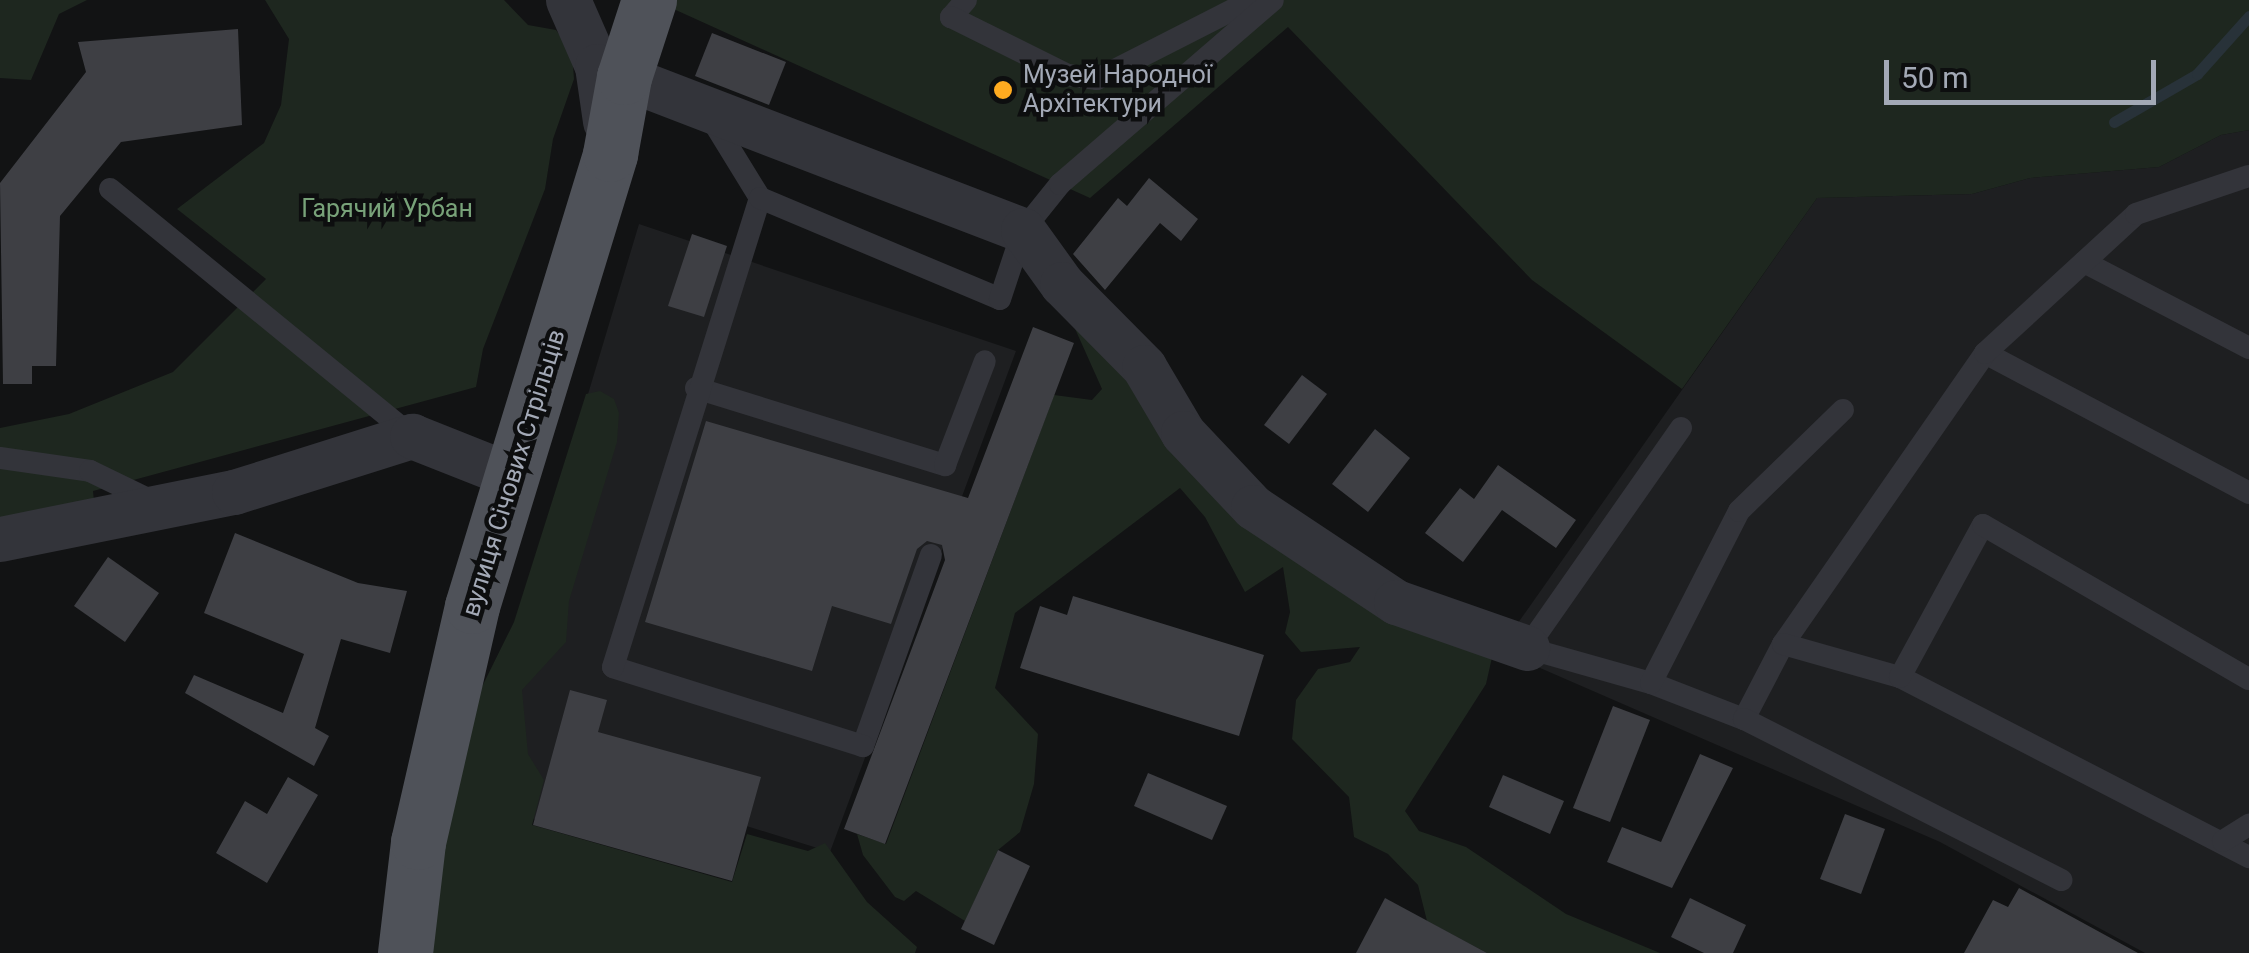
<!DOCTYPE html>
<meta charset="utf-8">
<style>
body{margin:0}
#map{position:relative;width:2249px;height:953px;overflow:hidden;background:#121314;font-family:Roboto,sans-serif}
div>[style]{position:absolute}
.built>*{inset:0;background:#1e1f21}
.green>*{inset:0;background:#1e271f}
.stream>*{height:11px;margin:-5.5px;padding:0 5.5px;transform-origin:5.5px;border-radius:5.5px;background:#283239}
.building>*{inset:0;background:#3e3f44}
.lane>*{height:22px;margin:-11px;padding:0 11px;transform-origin:11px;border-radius:11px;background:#33343a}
.street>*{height:45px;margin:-22.5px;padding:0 22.5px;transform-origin:22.5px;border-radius:22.5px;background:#33343a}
.primary>*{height:55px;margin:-27.5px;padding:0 27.5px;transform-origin:27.5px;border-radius:27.5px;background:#4f5259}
.dots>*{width:28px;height:28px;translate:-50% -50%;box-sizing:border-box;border:5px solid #0d0e0f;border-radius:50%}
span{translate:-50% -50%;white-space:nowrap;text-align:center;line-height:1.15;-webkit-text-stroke:9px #0d0e0f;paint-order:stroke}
.poi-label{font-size:25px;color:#a3a9b6}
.left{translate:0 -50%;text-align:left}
.park-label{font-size:25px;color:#78a279}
.street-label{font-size:25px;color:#a3a9b6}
.scale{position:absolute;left:1884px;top:60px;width:272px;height:45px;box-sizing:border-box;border:5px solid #a3a9b6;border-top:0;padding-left:12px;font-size:30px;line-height:35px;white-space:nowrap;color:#a3a9b6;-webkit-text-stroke:8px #0d0e0f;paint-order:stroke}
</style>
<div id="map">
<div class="built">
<div style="clip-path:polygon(2249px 130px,2249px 953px,2145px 953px,1940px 842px,1499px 650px,1817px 198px,1972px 194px,2030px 178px,2159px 167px,2221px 135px)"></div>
<div style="clip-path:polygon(639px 224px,1016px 351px,830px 852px,740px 824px,724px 878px,467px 798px)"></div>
</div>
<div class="green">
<div style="clip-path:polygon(0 0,87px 0,59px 14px,31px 80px,0 78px)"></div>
<div style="clip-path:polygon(265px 0,504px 0,528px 25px,556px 30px,572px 51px,574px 79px,553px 139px,545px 189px,483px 349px,476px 387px,93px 491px,97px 532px,0 555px,0 428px,69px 414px,173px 372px,266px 279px,177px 209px,264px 143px,281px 105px,289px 39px)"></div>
<div style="clip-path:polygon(669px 0,2249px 0,2249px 130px,2221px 135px,2159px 167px,2030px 178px,1972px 194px,1817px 198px,1682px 389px,1532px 280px,1288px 27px,1090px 198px,667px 6px)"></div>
<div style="clip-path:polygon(1064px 304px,1187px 455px,1493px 653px,1486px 684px,1405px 811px,1419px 831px,1466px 847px,1566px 914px,1660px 953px,1487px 953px,1427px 921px,1418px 885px,1388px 854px,1354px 837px,1349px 797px,1292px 739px,1296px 700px,1318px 669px,1350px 662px,1360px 647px,1301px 652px,1285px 633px,1290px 612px,1283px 567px,1245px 592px,1205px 517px,1180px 488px,1015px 613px,995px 688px,1038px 734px,1034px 784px,1020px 832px,998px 850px,965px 921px,916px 891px,904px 901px,895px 897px,863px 855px,857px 834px,886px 844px,1054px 395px,1092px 400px,1102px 389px)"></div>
<div style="clip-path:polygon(600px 391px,614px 399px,619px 413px,617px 442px,569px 601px,566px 642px,522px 690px,528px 754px,544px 780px,532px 825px,732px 882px,747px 834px,808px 851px,825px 843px,867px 902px,917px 947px,915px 953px,425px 953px,466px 719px,514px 622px,586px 394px)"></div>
</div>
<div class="stream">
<div style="left:2114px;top:122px;width:96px;rotate:-30deg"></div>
<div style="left:2197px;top:74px;width:78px;rotate:-48.1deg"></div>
</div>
<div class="building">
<div style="clip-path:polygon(238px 29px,242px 125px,121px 142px,60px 216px,56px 366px,32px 366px,32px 384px,3px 384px,0 183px,86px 72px,78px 42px)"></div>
<div style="clip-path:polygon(712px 33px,786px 62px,769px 105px,695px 76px)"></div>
<div style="clip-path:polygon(1149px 178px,1198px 219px,1181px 241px,1160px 223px,1105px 290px,1073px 254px,1118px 198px,1127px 206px)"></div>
<div style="clip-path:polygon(692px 234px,727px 246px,704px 317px,668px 306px)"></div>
<div style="clip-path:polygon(1033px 327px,1074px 343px,885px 844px,844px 829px,945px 560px,942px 545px,927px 541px,917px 549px,891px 624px,832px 606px,812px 671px,645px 622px,706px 421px,968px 498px)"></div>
<div style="clip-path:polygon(1302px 375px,1327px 394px,1289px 444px,1264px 425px)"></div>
<div style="clip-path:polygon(1375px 429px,1410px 458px,1368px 512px,1332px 484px)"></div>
<div style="clip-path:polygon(1498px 465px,1576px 520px,1556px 548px,1502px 510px,1463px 562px,1425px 533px,1460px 488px,1474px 499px)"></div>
<div style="clip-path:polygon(235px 533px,358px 583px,407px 591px,390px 653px,341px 639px,315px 728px,329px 736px,314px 766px,185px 693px,194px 675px,283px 713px,304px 654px,204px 613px)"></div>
<div style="clip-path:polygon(108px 557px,159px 593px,125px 642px,74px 606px)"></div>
<div style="clip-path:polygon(1073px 596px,1264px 655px,1239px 736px,1020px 668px,1040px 606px,1067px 615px)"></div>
<div style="clip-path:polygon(570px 690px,607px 700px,598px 732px,761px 777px,732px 881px,533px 825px)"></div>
<div style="clip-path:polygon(1613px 706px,1650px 720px,1610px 822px,1573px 808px)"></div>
<div style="clip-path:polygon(1700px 754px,1733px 768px,1672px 888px,1607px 862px,1622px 827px,1661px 842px)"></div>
<div style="clip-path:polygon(1148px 773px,1227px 806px,1212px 840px,1134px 806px)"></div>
<div style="clip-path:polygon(1503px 775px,1564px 801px,1550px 834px,1489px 807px)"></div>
<div style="clip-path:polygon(288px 777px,318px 795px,267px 883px,216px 853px,245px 801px,267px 814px)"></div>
<div style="clip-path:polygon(1845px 814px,1885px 829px,1861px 894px,1820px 879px)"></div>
<div style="clip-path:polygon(998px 850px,1030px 866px,994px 945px,961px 929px)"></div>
<div style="clip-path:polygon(2019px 888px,2138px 953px,1964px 953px,1993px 900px,2008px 907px)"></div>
<div style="clip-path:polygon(1385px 898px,1487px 953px,1356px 953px)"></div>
<div style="clip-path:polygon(1690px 898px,1746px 925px,1733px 953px,1704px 953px,1671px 937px)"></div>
</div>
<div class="lane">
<div style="left:966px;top:0;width:23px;rotate:131deg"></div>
<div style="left:951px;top:17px;width:131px;rotate:26.4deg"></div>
<div style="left:1068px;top:75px;width:29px;rotate:8deg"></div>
<div style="left:1097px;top:79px;width:174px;rotate:-27deg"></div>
<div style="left:709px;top:115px;width:97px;rotate:58.4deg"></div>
<div style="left:110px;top:189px;width:390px;rotate:39.3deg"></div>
<div style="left:2084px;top:262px;width:186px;rotate:27.5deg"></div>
<div style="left:1985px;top:353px;width:299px;rotate:27.9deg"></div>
<div style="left:696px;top:388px;width:261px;rotate:17.2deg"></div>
<div style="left:945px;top:465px;width:111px;rotate:-69deg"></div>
<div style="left:1681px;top:428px;width:269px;rotate:125deg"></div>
<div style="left:1527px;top:648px;width:129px;rotate:15.8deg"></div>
<div style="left:1651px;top:683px;width:100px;rotate:21.2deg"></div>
<div style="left:1744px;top:719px;width:85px;rotate:-62.5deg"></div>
<div style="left:1783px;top:644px;width:354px;rotate:-55.2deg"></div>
<div style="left:1985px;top:353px;width:205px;rotate:-42.6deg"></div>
<div style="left:2136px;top:214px;width:119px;rotate:-18.6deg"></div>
<div style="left:0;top:458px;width:91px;rotate:8.2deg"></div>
<div style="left:90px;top:471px;width:71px;rotate:25.8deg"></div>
<div style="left:931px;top:555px;width:203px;rotate:109.6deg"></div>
<div style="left:863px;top:746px;width:262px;rotate:-162.5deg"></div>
<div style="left:613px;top:667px;width:491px;rotate:-72.6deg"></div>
<div style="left:760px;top:198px;width:260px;rotate:22.8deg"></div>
<div style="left:1000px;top:299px;width:73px;rotate:-71.6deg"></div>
<div style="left:1023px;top:230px;width:59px;rotate:-51.2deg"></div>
<div style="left:1060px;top:184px;width:281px;rotate:-40.8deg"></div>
<div style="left:1783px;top:644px;width:122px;rotate:15.8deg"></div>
<div style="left:1900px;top:677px;width:393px;rotate:27.3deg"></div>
<div style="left:1900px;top:677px;width:173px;rotate:-61.4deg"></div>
<div style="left:1983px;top:525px;width:307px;rotate:30.1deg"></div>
<div style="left:1651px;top:683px;width:193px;rotate:-62.9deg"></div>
<div style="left:1739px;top:511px;width:145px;rotate:-44.2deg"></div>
<div style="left:1744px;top:719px;width:356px;rotate:26.9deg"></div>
<div style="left:2223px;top:841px;width:31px;rotate:-32deg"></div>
</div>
<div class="street">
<div style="left:568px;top:0;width:72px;rotate:66.3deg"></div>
<div style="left:597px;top:66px;width:56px;rotate:81.7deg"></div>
<div style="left:624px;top:77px;width:427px;rotate:21deg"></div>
<div style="left:1023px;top:230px;width:67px;rotate:54.2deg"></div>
<div style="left:1062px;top:284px;width:117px;rotate:45.3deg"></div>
<div style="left:1144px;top:367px;width:77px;rotate:59.4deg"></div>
<div style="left:1183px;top:433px;width:102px;rotate:46.6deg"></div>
<div style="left:1253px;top:507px;width:172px;rotate:33.6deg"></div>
<div style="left:1396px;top:602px;width:139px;rotate:19.3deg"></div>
<div style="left:0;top:539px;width:239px;rotate:-11.4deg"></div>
<div style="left:234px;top:492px;width:187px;rotate:-17.5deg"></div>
<div style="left:412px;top:436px;width:109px;rotate:21.6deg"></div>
</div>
<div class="primary">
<div style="left:405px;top:953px;width:112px;rotate:-83.3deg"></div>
<div style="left:418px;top:842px;width:242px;rotate:-77.1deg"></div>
<div style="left:472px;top:606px;width:473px;rotate:-73deg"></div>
<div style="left:610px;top:154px;width:78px;rotate:-79.7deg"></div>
<div style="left:624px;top:77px;width:81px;rotate:-72deg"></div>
</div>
<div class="dots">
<div style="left:1003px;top:90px;background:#ffab20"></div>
</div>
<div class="poi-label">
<span class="left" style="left:1023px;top:90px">Музей Народної<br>Архітектури</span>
</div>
<div class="park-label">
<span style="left:387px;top:209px">Гарячий Урбан</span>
</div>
<div class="street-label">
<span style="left:514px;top:473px;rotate:-73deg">вулиця Січових Стрільців</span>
</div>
<div class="scale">50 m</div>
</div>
